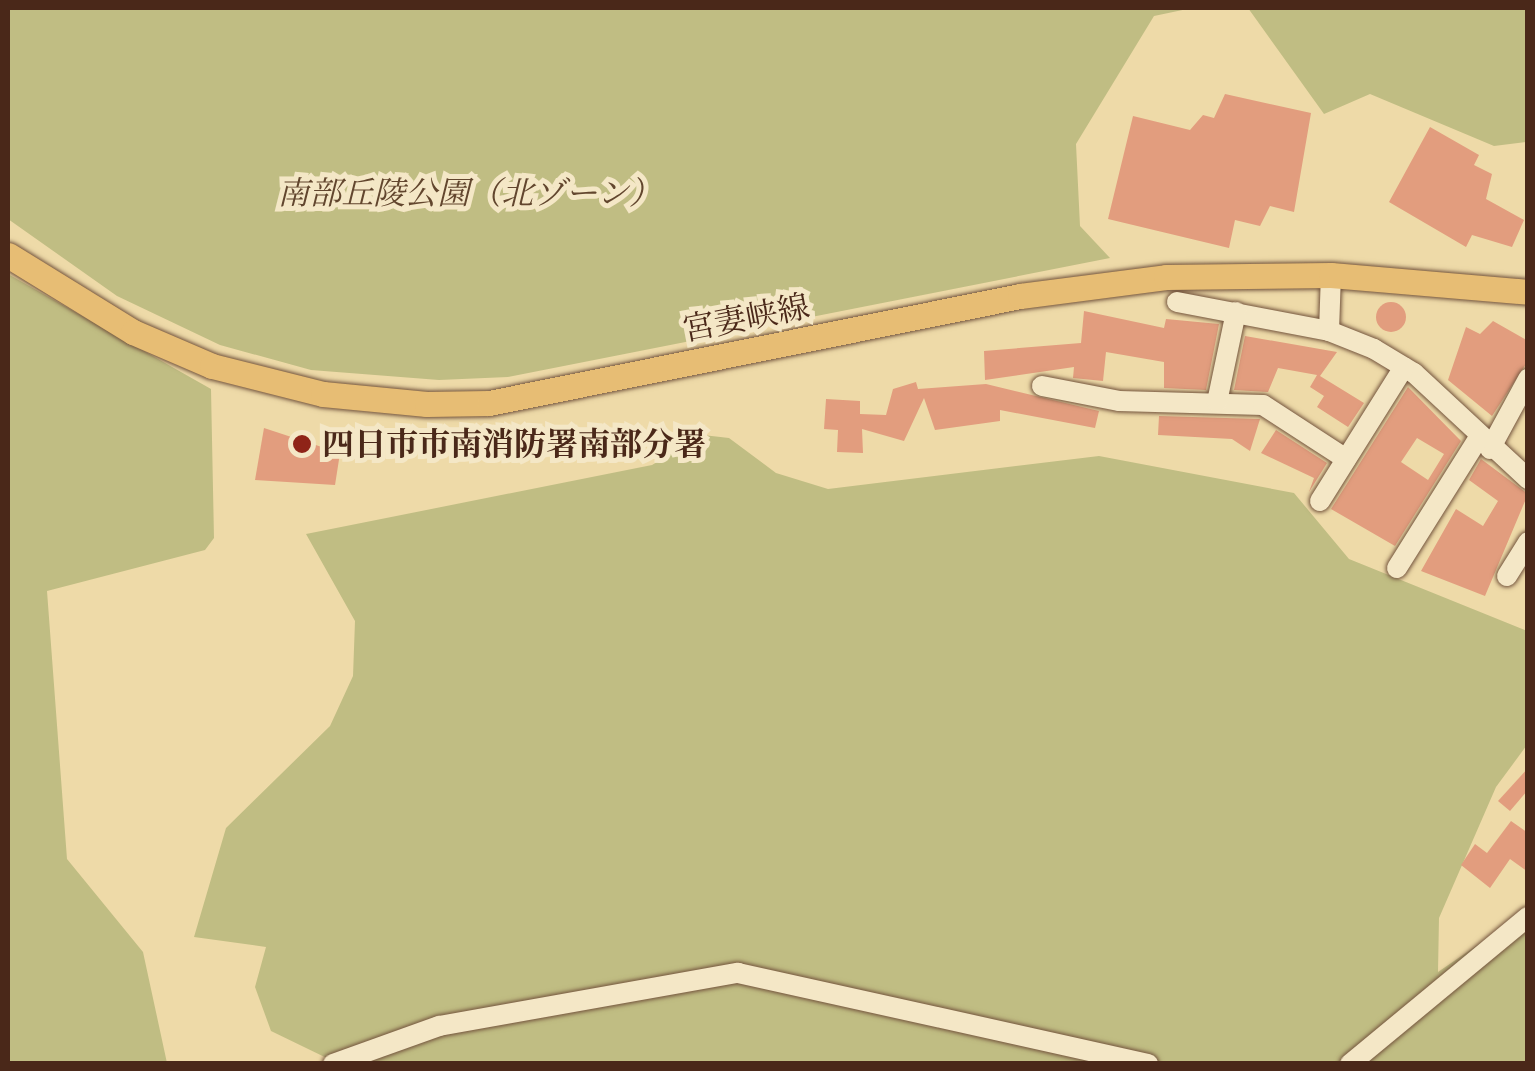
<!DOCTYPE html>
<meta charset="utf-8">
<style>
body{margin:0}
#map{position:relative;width:1535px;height:1071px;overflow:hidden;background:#eedaa8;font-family:"EB Garamond","Noto Serif JP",serif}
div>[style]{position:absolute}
.green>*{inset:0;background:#c0bd83}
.building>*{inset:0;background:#e29d7e}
.round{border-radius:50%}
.roads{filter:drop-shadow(0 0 2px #73543d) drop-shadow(0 0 2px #73543d)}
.minor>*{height:20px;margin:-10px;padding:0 10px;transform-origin:10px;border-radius:10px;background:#f4e7c6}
.major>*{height:25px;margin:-12.5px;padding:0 12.5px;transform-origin:12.5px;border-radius:12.5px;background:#e7bd74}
.dots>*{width:28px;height:28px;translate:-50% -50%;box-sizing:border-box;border:5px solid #f4e7c6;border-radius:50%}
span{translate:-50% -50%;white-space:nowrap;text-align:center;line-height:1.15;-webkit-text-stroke:10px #f4e7c6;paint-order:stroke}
.park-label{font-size:32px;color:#62462e;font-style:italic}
.street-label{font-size:32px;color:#4a2819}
.poi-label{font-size:32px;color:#4a2819;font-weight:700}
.left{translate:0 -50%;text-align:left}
.frame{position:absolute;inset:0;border:10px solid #4a2819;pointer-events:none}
</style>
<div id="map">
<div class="green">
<div style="clip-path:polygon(8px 8px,1192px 8px,1154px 16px,1076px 144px,1080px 226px,1110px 258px,508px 377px,439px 380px,311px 370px,220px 345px,117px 296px,8px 219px)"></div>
<div style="clip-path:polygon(1248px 8px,1527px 8px,1527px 142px,1494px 146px,1370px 94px,1324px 114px)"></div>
<div style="clip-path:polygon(8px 274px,211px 389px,214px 538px,205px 550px,47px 591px,67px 859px,143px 952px,167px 1063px,8px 1063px)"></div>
<div style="clip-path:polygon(703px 435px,729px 438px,776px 473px,828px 489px,1099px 456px,1294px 493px,1349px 559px,1527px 631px,1527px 745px,1496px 787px,1439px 918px,1438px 972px,1527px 911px,1527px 1063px,337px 1063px,271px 1031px,255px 987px,266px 947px,194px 937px,226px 828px,330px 726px,353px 676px,355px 621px,306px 534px,652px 465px)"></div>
</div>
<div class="building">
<div style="clip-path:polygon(1225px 94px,1311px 113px,1294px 212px,1270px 206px,1260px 226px,1235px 220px,1229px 248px,1108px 219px,1133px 116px,1190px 130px,1203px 115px,1214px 118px)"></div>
<div style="clip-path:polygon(1430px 127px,1479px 155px,1474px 165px,1492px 174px,1486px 199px,1524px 220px,1512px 247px,1472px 235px,1466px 247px,1389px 202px)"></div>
<div class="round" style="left:1376px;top:302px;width:30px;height:30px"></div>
<div style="clip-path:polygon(1084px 311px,1164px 328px,1166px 319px,1219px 324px,1206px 390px,1164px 388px,1164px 362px,1106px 352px,1103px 381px,1073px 378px,1074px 367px,985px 380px,984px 351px,1081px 343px)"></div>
<div style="clip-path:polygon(1493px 321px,1528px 341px,1528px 361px,1492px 416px,1448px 380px,1466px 327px,1480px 334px)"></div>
<div style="clip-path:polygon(1245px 336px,1337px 352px,1320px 376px,1364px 403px,1348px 427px,1317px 407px,1324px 396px,1310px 387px,1317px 375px,1278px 368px,1268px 392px,1234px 390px)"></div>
<div style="clip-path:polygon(916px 382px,918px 389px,986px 384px,1099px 411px,1095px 428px,1000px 410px,1000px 421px,935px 430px,924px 398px,904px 441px,862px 429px,863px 453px,837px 452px,838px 430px,824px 429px,826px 399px,860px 401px,860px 414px,886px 415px,893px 389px)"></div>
<div style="clip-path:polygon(evenodd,1408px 387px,1461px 441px,1395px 546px,1331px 509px,1408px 387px,1417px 438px,1444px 454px,1428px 480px,1401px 462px,1417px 438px)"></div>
<div style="clip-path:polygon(1159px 416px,1259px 419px,1260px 419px,1250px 451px,1232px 439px,1158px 435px)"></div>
<div style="clip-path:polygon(264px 428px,340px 453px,335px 485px,255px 480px)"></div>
<div style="clip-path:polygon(1276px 430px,1327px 463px,1309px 492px,1314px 478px,1261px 453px)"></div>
<div style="clip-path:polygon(1481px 459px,1528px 494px,1485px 596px,1421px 571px,1456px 509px,1483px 526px,1498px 501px,1469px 480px)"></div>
<div style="clip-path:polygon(1528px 768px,1528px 790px,1510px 811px,1498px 801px)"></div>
<div style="clip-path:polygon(1511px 821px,1528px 833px,1528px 872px,1510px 859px,1490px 888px,1461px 865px,1475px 844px,1487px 853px)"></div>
</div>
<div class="roads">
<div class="minor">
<div style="left:1177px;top:302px;width:155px;rotate:10.8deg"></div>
<div style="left:1329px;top:331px;width:48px;rotate:21.8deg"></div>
<div style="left:1374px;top:349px;width:47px;rotate:31deg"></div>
<div style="left:1414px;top:373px;width:156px;rotate:42.9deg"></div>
<div style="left:1329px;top:331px;width:56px;rotate:-88deg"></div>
<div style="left:1042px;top:386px;width:78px;rotate:11deg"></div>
<div style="left:1119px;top:401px;width:144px;rotate:1.6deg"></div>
<div style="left:1263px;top:405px;width:99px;rotate:33deg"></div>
<div style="left:1217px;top:402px;width:92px;rotate:-78.1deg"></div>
<div style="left:1490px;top:449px;width:80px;rotate:-61.5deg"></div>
<div style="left:1320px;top:501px;width:158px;rotate:-57.9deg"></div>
<div style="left:1397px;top:568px;width:152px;rotate:-57.9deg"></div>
<div style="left:1507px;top:576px;width:40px;rotate:-58deg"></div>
<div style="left:333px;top:1064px;width:113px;rotate:-19.7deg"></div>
<div style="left:439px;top:1026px;width:304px;rotate:-10.1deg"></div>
<div style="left:738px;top:973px;width:420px;rotate:12.5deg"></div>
<div style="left:1350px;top:1064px;width:231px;rotate:-39.6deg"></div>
</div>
<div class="major">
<div style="left:8px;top:255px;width:147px;rotate:31.6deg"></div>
<div style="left:133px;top:332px;width:86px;rotate:23.3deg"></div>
<div style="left:212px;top:366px;width:114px;rotate:14.2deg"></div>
<div style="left:323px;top:394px;width:104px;rotate:5.5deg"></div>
<div style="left:427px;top:404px;width:62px;rotate:-0.9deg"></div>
<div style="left:489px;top:403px;width:542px;rotate:-11.39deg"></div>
<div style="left:1020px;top:296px;width:147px;rotate:-7.4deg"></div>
<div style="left:1166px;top:277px;width:165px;rotate:-0.7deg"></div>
<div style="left:1331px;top:275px;width:198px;rotate:4.9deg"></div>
</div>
</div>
<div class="dots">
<div style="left:302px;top:444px;background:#8f2418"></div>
</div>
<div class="park-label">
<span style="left:469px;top:193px">南部丘陵公園（北ゾーン）</span>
</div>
<div class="street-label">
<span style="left:746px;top:318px;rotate:-11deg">宮妻峡線</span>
</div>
<div class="poi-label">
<span class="left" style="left:322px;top:444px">四日市市南消防署南部分署</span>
</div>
<div class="frame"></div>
</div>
